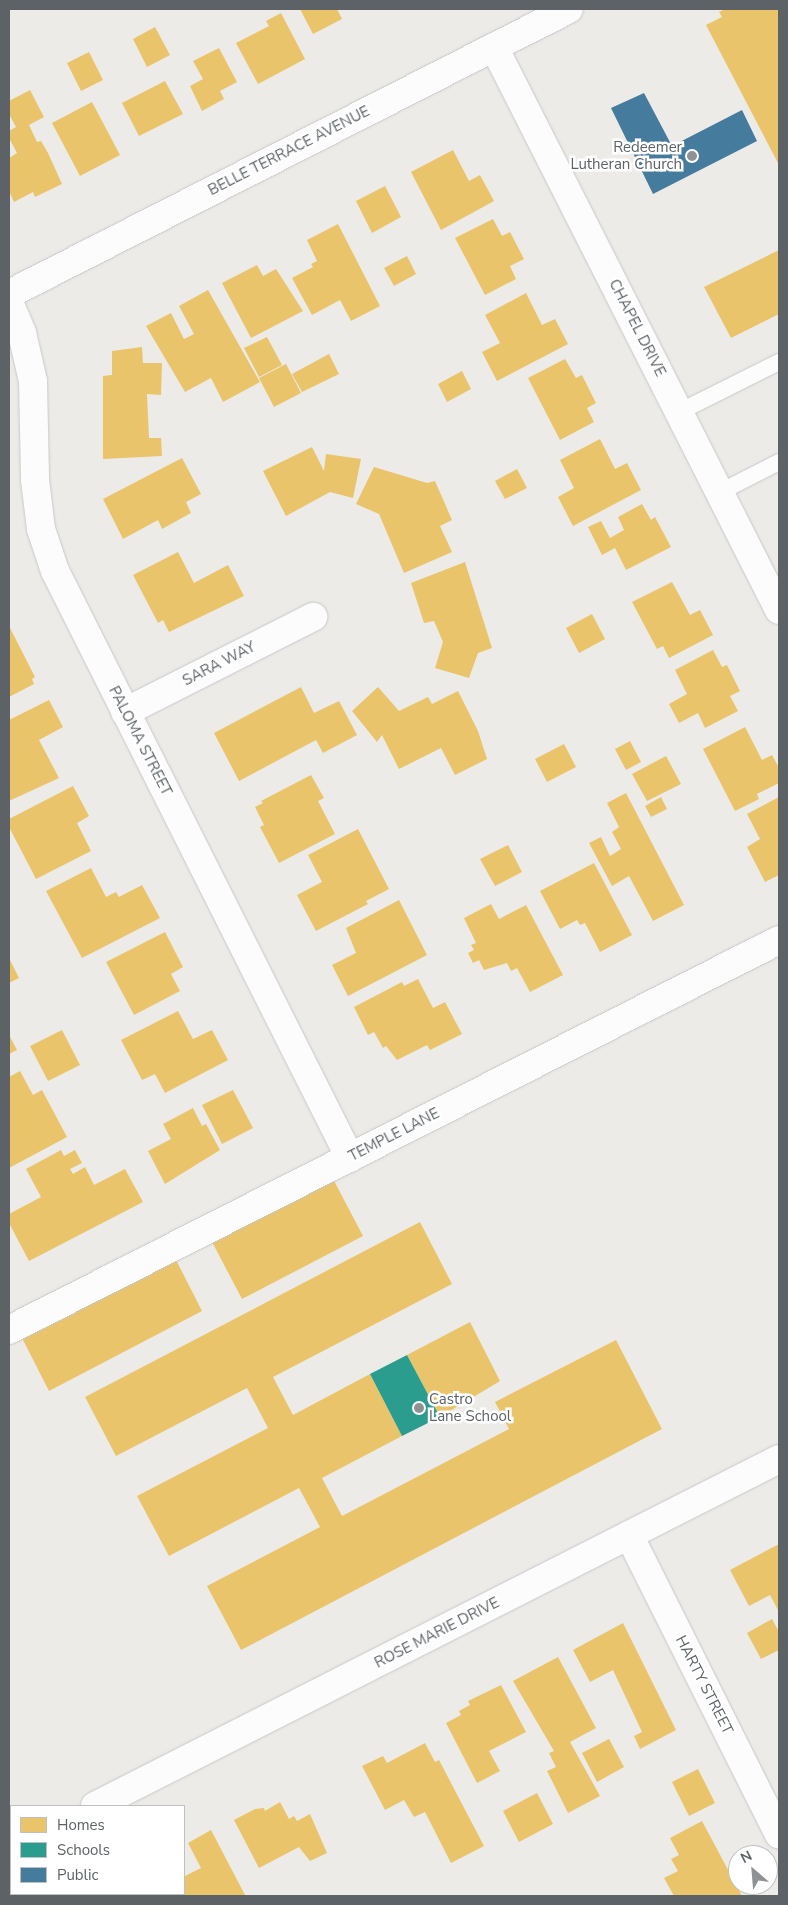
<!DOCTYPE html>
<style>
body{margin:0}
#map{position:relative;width:788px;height:1905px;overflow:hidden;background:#edebe8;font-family:"Nunito Sans",sans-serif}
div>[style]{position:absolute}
.homes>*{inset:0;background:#e9c46a}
.schools>*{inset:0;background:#2a9d8f}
.public>*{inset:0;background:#457b9d}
.roads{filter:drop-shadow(0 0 1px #c8c8c9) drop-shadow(0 0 1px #c8c8c9)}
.lane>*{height:16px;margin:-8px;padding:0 8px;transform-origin:8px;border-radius:8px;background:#fcfcfc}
.street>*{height:28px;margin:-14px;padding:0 14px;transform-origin:14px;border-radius:14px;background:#fcfcfc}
.secondary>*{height:28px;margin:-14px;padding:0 14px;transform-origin:14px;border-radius:14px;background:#fcfcfc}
.dots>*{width:14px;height:14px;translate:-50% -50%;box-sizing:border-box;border:2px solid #fff;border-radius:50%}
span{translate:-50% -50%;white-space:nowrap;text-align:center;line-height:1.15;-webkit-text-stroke:5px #fff;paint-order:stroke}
.poi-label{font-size:15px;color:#5c6266}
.right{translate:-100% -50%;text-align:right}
.left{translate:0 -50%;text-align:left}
.street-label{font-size:15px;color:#5c6266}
.frame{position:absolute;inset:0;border:10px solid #5c6266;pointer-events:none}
.legend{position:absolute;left:10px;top:1805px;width:175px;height:90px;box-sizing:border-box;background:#fff;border:1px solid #bec0c2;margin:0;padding:6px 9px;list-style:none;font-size:15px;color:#5c6266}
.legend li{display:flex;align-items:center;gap:10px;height:25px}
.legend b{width:25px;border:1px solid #bec0c2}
.north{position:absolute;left:728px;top:1845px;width:50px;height:50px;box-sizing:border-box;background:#fff;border:1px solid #bec0c2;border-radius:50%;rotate:333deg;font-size:14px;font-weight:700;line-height:20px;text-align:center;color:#5c6266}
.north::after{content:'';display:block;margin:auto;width:18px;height:22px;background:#8f9294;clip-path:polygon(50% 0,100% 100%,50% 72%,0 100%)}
</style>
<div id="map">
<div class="homes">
<div style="clip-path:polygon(300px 9px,337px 9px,342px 19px,313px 34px)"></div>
<div style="clip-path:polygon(725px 9px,779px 9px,779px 165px,706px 25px,722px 17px,719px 12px)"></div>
<div style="clip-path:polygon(281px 13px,305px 59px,258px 84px,236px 43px,269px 26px,266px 21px)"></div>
<div style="clip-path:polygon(155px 27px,170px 55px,147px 67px,133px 39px)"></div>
<div style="clip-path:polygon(219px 48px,237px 82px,220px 91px,224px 99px,202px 111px,190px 86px,203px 79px,193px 61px)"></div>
<div style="clip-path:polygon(89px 52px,103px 80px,81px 91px,67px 63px)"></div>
<div style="clip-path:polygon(165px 81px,183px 114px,139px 136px,122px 103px)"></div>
<div style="clip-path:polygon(30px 90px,44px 117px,29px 125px,37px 142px,41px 141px,48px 153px,62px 184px,35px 197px,33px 192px,14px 202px,9px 191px,9px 158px,17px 153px,9px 138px,9px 131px,16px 127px,9px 114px,9px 101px)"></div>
<div style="clip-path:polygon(92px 102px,120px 155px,80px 176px,52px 123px)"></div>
<div style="clip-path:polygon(453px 150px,469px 181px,480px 175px,494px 201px,441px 230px,411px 172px)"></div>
<div style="clip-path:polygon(385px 186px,401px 217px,372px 233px,356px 201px)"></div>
<div style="clip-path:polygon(493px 219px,502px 236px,510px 232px,524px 259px,510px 266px,516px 279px,485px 295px,455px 238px)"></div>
<div style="clip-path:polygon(338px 224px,380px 306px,351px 321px,340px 300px,312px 315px,292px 278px,313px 267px,311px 264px,317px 261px,307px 240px)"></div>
<div style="clip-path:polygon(779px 250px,779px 314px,731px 338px,704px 287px)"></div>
<div style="clip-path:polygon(407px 256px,416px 274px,394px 286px,384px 268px)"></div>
<div style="clip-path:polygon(257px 265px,263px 276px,276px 269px,303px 311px,251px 338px,222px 283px)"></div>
<div style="clip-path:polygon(208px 290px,260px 382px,223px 402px,211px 378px,185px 392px,146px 326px,171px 313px,184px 339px,194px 334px,179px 306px)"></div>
<div style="clip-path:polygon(526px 293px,542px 325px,555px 319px,568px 344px,497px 381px,482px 352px,500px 343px,485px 315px)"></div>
<div style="clip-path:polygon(267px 337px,282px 365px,259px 377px,244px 348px)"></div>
<div style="clip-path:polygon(142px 347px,143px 363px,162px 363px,161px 395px,147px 394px,149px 438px,161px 438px,162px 456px,103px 459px,103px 376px,112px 375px,112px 351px)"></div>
<div style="clip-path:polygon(329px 354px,339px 374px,302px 392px,292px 374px)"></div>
<div style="clip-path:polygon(565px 359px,576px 378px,582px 375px,596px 403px,587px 408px,594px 422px,560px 440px,528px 378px)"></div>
<div style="clip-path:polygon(286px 364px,301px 393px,274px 407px,259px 378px)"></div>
<div style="clip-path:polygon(462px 371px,471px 389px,447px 402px,438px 384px)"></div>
<div style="clip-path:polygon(600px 439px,615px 469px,627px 463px,641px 490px,573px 526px,558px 497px,574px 488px,560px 460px)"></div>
<div style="clip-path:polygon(312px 447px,324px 471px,326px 454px,361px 459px,353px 498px,330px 492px,286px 516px,263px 471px)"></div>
<div style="clip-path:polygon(182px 458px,201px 494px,186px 502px,191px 513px,162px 529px,158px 520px,123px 539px,103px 499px)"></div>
<div style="clip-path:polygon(374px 467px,427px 483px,435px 481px,452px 520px,440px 526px,452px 552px,404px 573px,379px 514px,356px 504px)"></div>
<div style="clip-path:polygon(517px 469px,527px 488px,505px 499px,495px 481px)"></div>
<div style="clip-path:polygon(642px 504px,651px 520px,655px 517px,671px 547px,626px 570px,615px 548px,602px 555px,588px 527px,601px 521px,610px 538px,624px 530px,618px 517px)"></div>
<div style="clip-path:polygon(178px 552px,194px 583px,228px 565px,244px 596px,169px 632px,163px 620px,158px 623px,133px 575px)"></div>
<div style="clip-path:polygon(465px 562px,492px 648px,478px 653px,469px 678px,435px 668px,443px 642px,434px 621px,424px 623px,411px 583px)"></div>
<div style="clip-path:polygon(672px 582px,690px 615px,700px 610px,713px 635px,669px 658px,663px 646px,657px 649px,632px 602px)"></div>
<div style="clip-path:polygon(592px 614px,605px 639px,579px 653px,566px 628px)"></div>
<div style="clip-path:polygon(9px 626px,35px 677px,32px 679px,34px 684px,9px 697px)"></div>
<div style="clip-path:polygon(713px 650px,722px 667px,727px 665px,740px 691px,730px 696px,738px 711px,705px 728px,698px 713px,679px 723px,669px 704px,687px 694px,675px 670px)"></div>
<div style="clip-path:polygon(301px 687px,314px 713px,339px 701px,357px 735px,323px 753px,316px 740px,239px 781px,214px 733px)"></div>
<div style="clip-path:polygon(378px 687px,399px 711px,428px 697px,432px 704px,458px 691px,478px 731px,487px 759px,455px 775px,441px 748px,399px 769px,382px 735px,377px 742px,352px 711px)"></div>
<div style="clip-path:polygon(49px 700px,63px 727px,39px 740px,59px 778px,9px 801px,9px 720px)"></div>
<div style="clip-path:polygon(745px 727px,762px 760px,772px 755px,779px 768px,779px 783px,757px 794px,759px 799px,735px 811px,703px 749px)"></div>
<div style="clip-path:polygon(630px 741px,641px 762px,626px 770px,615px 749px)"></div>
<div style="clip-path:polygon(564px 744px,576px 767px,547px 782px,535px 759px)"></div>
<div style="clip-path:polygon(666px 756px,681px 784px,647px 801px,632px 774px)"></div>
<div style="clip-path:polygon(311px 775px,324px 798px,318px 801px,335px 834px,279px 863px,260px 827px,264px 825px,255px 807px,263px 803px,261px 801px)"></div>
<div style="clip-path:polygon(73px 786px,89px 816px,77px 823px,91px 851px,36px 879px,9px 827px,9px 819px)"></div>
<div style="clip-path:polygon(626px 793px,684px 905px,653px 921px,629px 876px,612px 886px,589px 843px,601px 837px,610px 856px,621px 849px,612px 832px,619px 827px,607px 803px)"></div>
<div style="clip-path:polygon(661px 797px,667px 809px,651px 817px,645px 806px)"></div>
<div style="clip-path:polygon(779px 797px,779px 875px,765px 882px,747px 847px,760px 839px,747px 814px)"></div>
<div style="clip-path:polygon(358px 829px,389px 889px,366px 901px,368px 904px,316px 931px,297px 895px,322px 882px,308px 855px)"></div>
<div style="clip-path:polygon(508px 845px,522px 872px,495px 886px,480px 859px)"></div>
<div style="clip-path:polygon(594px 863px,632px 935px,600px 952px,585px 923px,580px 925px,577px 920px,560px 929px,540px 891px)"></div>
<div style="clip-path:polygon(91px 868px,106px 897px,116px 892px,119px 897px,142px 885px,160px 918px,82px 958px,46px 891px)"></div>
<div style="clip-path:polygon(399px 900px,427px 955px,348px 996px,332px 965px,356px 953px,346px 928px)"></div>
<div style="clip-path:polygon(491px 904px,499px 919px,526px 905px,563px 975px,530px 992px,517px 968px,511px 971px,507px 963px,484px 970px,479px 960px,473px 963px,468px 953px,474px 950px,471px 945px,476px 943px,464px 918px)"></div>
<div style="clip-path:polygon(165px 932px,183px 967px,171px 974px,180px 991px,134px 1015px,106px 962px)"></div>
<div style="clip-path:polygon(9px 958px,19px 978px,9px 983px)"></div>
<div style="clip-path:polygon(418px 979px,433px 1008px,445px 1002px,462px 1034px,430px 1050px,427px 1045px,397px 1060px,386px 1046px,383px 1048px,374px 1032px,368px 1035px,354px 1007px,402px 982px,404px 986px)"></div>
<div style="clip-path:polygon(178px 1011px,193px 1039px,212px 1030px,228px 1060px,165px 1093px,155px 1074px,142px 1080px,121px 1040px)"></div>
<div style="clip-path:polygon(62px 1030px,80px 1065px,48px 1081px,30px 1046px)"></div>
<div style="clip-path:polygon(9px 1035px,17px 1050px,9px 1054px)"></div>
<div style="clip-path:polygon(20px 1071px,33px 1095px,42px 1090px,67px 1137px,9px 1168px,9px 1077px)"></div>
<div style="clip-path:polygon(233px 1090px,253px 1128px,222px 1144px,202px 1105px)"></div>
<div style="clip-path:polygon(193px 1108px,202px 1126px,206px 1124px,220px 1150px,165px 1184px,148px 1151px,171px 1139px,163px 1124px)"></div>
<div style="clip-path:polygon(61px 1150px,64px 1156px,75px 1150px,82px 1163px,70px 1169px,73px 1174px,85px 1167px,94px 1185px,125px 1169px,143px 1202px,29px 1261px,9px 1223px,9px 1214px,41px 1197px,26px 1169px)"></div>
<div style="clip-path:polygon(331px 1175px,363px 1236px,242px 1299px,210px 1238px)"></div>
<div style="clip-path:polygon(420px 1222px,452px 1284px,273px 1377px,293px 1415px,370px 1374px,402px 1436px,322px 1478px,342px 1516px,509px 1429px,495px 1402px,616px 1340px,662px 1429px,241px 1650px,207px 1586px,320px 1527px,299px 1488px,169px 1556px,137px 1496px,268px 1428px,247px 1388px,116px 1456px,85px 1397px)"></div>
<div style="clip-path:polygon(173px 1254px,202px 1311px,49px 1391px,20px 1334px)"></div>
<div style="clip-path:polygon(470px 1322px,500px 1381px,440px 1417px,407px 1355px)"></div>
<div style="clip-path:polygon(779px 1544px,779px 1612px,770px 1595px,749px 1606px,730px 1570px)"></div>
<div style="clip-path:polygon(772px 1619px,779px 1632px,779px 1650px,761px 1659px,747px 1633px)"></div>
<div style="clip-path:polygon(623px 1623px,676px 1730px,640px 1749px,634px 1736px,642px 1732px,613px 1670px,590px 1682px,573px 1650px)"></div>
<div style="clip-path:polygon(558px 1657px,596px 1728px,570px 1742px,600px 1796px,568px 1813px,547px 1771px,556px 1767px,549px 1753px,554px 1751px,513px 1681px)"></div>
<div style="clip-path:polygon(501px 1685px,526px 1732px,489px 1751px,500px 1771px,477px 1783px,446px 1723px,461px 1715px,459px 1711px,470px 1705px,468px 1701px)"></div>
<div style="clip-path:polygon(609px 1739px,624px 1767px,597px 1782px,582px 1753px)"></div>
<div style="clip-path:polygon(425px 1743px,435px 1762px,439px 1760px,484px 1846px,451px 1863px,425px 1812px,414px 1817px,404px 1800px,385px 1810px,362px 1766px,383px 1756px,387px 1763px)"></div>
<div style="clip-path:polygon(698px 1769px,715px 1803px,689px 1816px,672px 1782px)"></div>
<div style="clip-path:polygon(537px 1793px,553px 1824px,519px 1842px,503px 1811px)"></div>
<div style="clip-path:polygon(280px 1802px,289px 1819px,294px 1816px,297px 1821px,310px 1814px,327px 1853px,310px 1861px,299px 1847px,259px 1868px,234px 1820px,255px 1809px,264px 1808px,265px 1811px)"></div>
<div style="clip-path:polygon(702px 1821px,742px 1896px,674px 1896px,664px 1878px,678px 1871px,671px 1859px,679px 1855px,670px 1838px)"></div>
<div style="clip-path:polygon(211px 1830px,245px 1895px,166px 1896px,165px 1894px,184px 1894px,184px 1874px,185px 1876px,201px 1868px,188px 1843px)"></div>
<div style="clip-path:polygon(91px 1894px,148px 1894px,150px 1896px,87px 1896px)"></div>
</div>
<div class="schools">
<div style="clip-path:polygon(407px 1355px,440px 1417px,402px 1436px,370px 1374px)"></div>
</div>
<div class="public">
<div style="clip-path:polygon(644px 93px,672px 146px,742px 110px,757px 141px,653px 194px,611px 108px)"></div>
</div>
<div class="roads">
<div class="lane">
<div style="left:679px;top:412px;width:112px;rotate:-26.6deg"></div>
<div style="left:720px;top:492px;width:66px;rotate:-27deg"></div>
</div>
<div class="street">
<div style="left:494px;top:47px;width:631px;rotate:63.15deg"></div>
<div style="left:9px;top:302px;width:34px;rotate:67deg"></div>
<div style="left:22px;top:333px;width:49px;rotate:77.1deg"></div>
<div style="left:33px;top:381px;width:99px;rotate:88.8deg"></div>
<div style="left:35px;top:480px;width:49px;rotate:83deg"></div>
<div style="left:41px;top:529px;width:44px;rotate:71.6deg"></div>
<div style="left:55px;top:571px;width:657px;rotate:63.32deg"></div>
<div style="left:125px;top:712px;width:211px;rotate:-26.8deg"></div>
<div style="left:9px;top:1330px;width:863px;rotate:-26.86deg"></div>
<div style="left:629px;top:1535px;width:335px;rotate:63.4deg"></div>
<div style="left:95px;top:1806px;width:767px;rotate:-26.9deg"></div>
<div style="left:9px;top:1850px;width:3px;rotate:-45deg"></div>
</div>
<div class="secondary">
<div style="left:9px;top:294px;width:628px;rotate:-26.97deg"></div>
</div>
</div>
<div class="dots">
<div style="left:692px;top:156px;background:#8f9294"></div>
<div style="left:419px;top:1408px;background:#8f9294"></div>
</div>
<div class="poi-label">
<span class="right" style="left:682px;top:156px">Redeemer<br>Lutheran Church</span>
<span class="left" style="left:429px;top:1408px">Castro<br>Lane School</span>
</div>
<div class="street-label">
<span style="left:289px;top:151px;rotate:-27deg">BELLE TERRACE AVENUE</span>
<span style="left:637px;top:328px;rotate:63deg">CHAPEL DRIVE</span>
<span style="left:219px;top:664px;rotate:-27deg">SARA WAY</span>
<span style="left:140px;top:741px;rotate:63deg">PALOMA STREET</span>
<span style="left:394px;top:1135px;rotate:-27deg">TEMPLE LANE</span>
<span style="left:437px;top:1633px;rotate:-27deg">ROSE MARIE DRIVE</span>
<span style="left:704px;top:1685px;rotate:63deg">HARTY STREET</span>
</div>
<div class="frame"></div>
<ul class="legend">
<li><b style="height:14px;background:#e9c46a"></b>Homes</li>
<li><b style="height:14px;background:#2a9d8f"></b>Schools</li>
<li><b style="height:14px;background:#457b9d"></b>Public</li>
</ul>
<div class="north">N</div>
</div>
